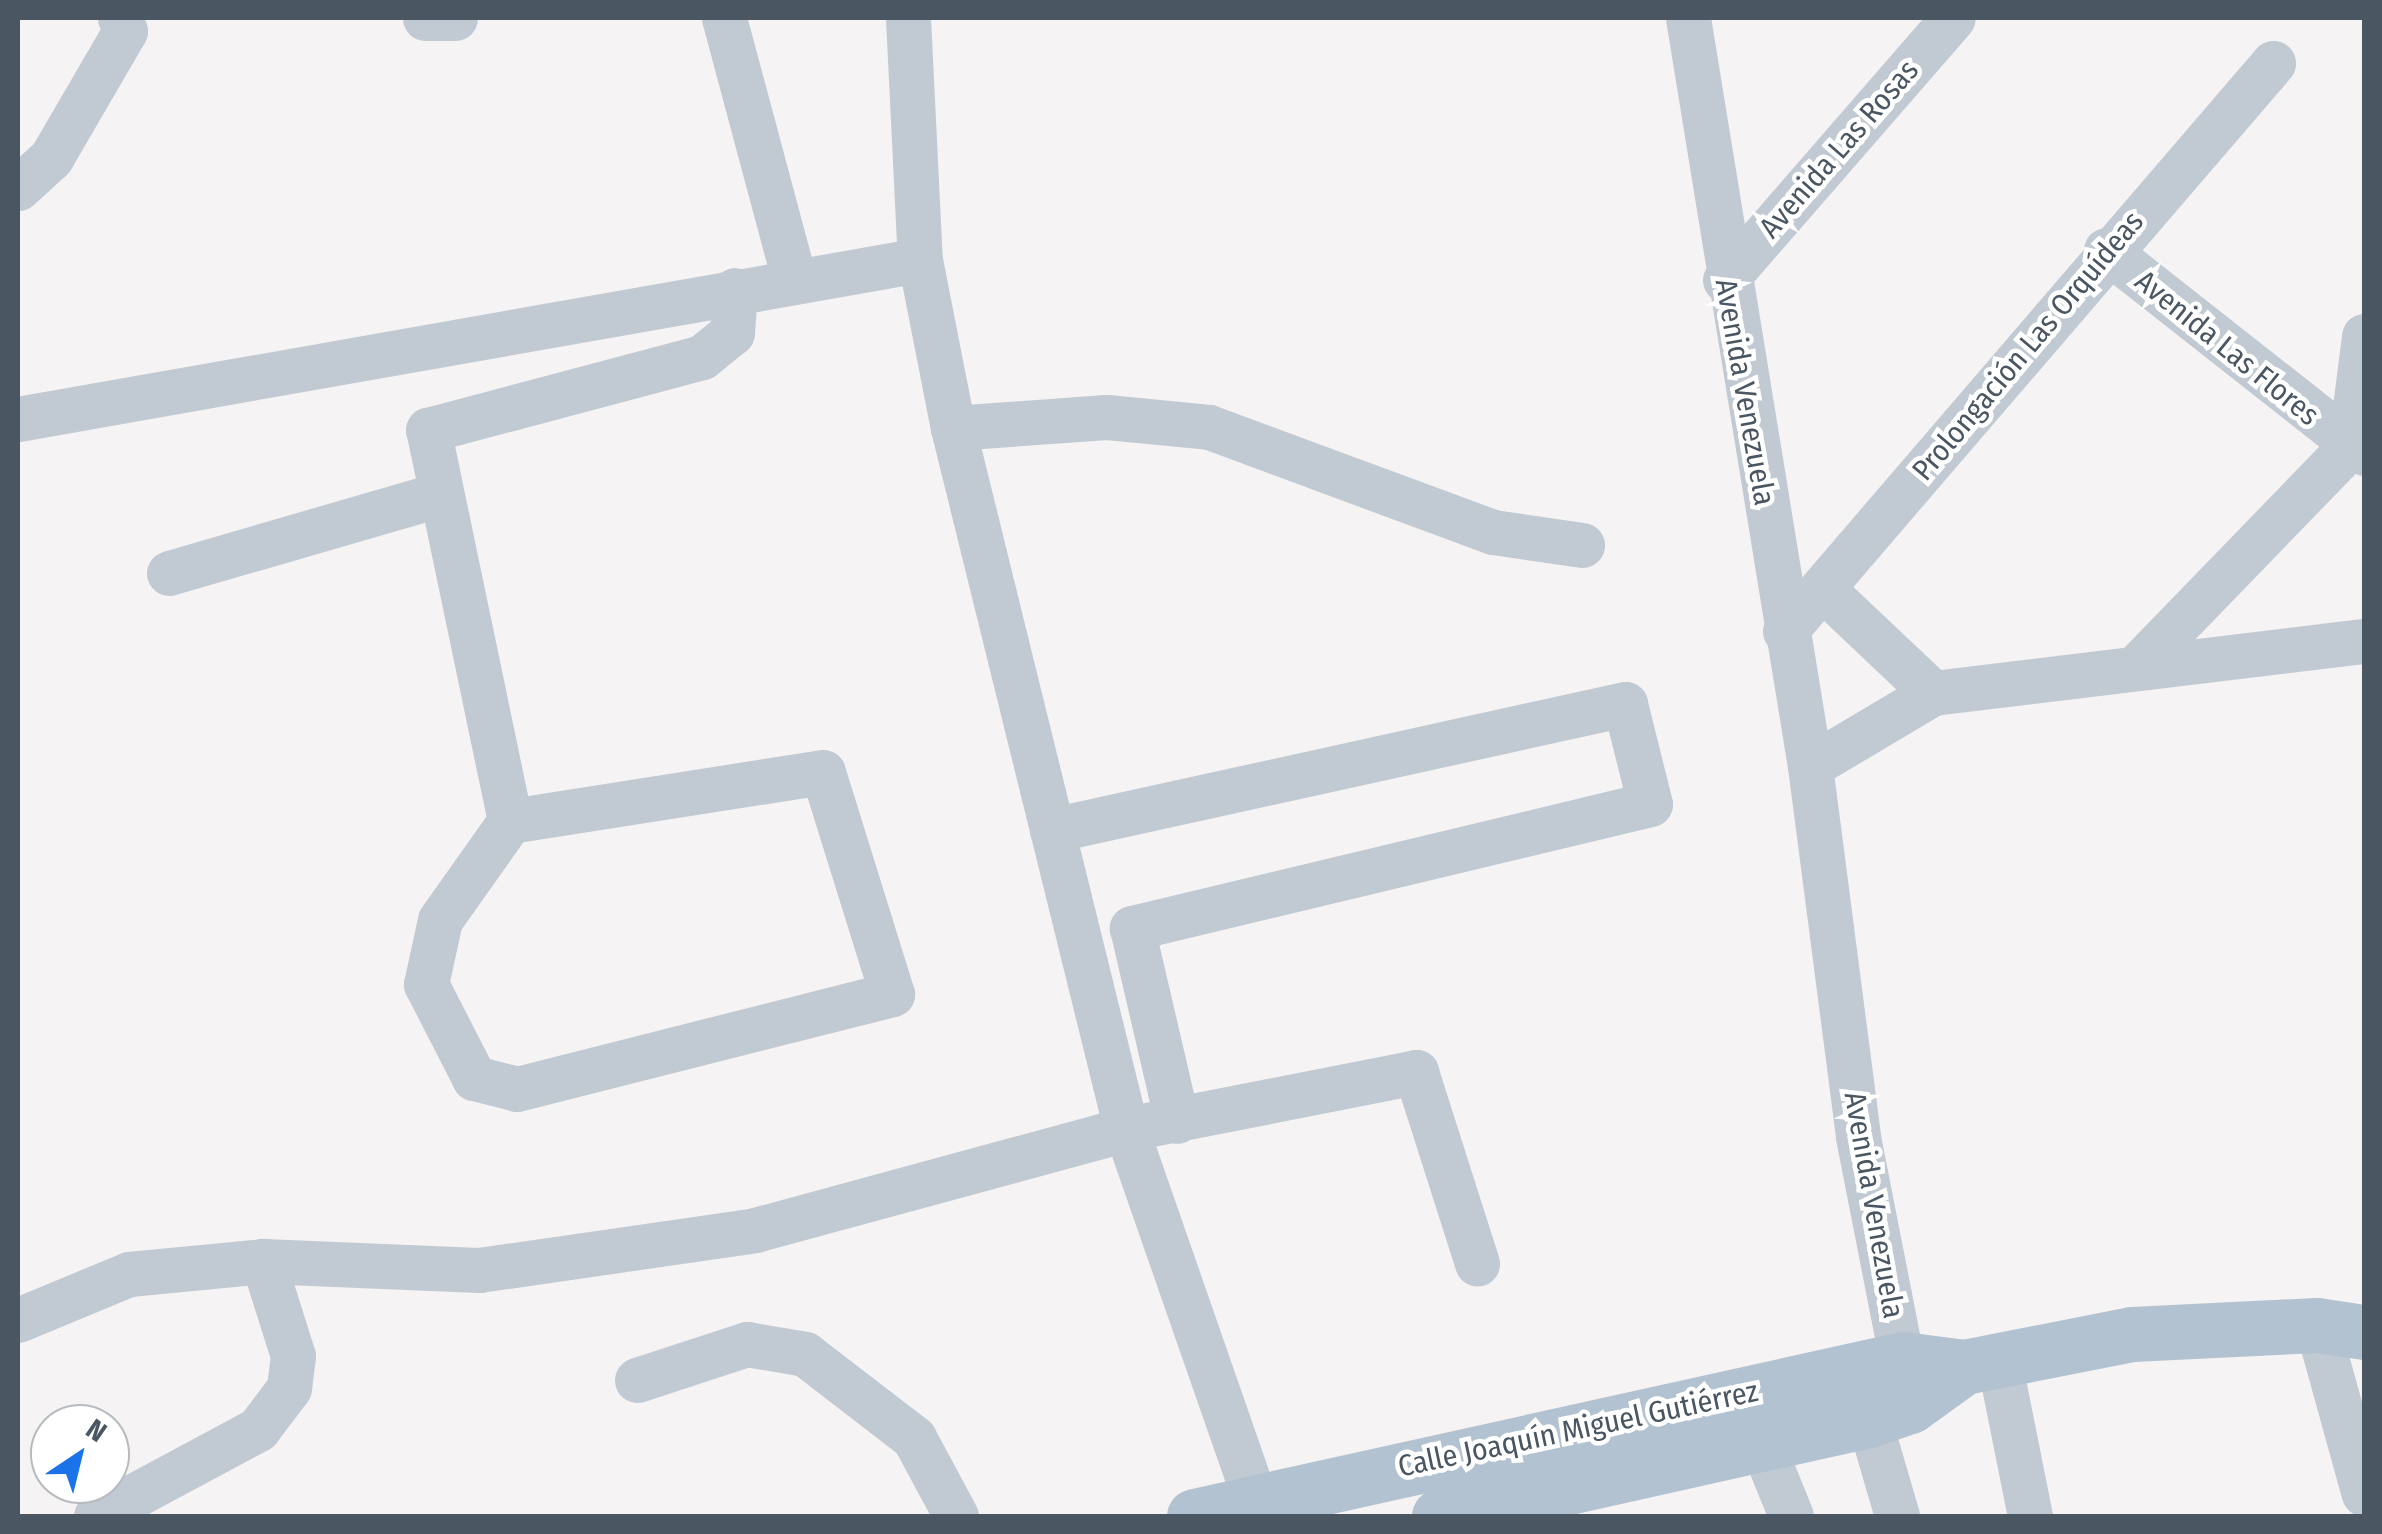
<!DOCTYPE html>
<meta charset="utf-8">
<style>
body{margin:0}
#map{position:relative;width:2382px;height:1534px;overflow:hidden;background:#f5f3f3;font-family:"Fira Sans Condensed",sans-serif}
div>[style]{position:absolute}
.minor>*{height:45px;margin:-22.5px;padding:0 22.5px;transform-origin:22.5px;border-radius:22.5px;background:#c1cad2}
.major>*{height:55px;margin:-27.5px;padding:0 27.5px;transform-origin:27.5px;border-radius:27.5px;background:#b3c2d1}
span{translate:-50% -50%;white-space:nowrap;text-align:center;line-height:1.15;-webkit-text-stroke:9px #fff;paint-order:stroke}
.street-label{font-size:30px;color:#4a5661}
.frame{position:absolute;inset:0;border:20px solid #4a5661;pointer-events:none}
.north{position:absolute;left:30px;top:1404px;width:100px;height:100px;box-sizing:border-box;background:#fff;border:2px solid #b7bbc0;border-radius:50%;rotate:35deg;font-size:28px;font-weight:700;line-height:40px;text-align:center;color:#4a5661}
.north::after{content:'';display:block;margin:auto;width:35px;height:45px;background:#1a73e8;clip-path:polygon(50% 0,100% 100%,50% 72%,0 100%)}
</style>
<div id="map">
<div class="minor">
<div style="left:425px;top:18px;width:30px"></div>
<div style="left:724px;top:18px;width:271px;rotate:75deg"></div>
<div style="left:908px;top:18px;width:242px;rotate:87.2deg"></div>
<div style="left:920px;top:260px;width:171px;rotate:78.9deg"></div>
<div style="left:953px;top:428px;width:722px;rotate:76.14deg"></div>
<div style="left:1126px;top:1129px;width:410px;rotate:70.8deg"></div>
<div style="left:1688px;top:18px;width:758px;rotate:80.74deg"></div>
<div style="left:1810px;top:766px;width:374px;rotate:82.6deg"></div>
<div style="left:1858px;top:1137px;width:261px;rotate:78.9deg"></div>
<div style="left:18px;top:188px;width:45px;rotate:-42.3deg"></div>
<div style="left:51px;top:158px;width:147px;rotate:-59.8deg"></div>
<div style="left:125px;top:31px;width:14px;rotate:-111deg"></div>
<div style="left:2106px;top:250px;width:328px;rotate:38.2deg"></div>
<div style="left:1725px;top:280px;width:347px;rotate:-49deg"></div>
<div style="left:18px;top:419px;width:916px;rotate:-10deg"></div>
<div style="left:953px;top:428px;width:154px;rotate:-4.1deg"></div>
<div style="left:1107px;top:417px;width:102px;rotate:5.6deg"></div>
<div style="left:1209px;top:427px;width:303px;rotate:20.3deg"></div>
<div style="left:1493px;top:532px;width:90px;rotate:8.3deg"></div>
<div style="left:2350px;top:446px;width:111px;rotate:-82.7deg"></div>
<div style="left:169px;top:573px;width:283px;rotate:-16.2deg"></div>
<div style="left:1824px;top:590px;width:150px;rotate:43.4deg"></div>
<div style="left:1785px;top:631px;width:749px;rotate:-49.33deg"></div>
<div style="left:2142px;top:661px;width:299px;rotate:-45.9deg"></div>
<div style="left:1810px;top:766px;width:143px;rotate:-30.7deg"></div>
<div style="left:1933px;top:693px;width:434px;rotate:-6.9deg"></div>
<div style="left:510px;top:821px;width:121px;rotate:125.3deg"></div>
<div style="left:440px;top:920px;width:66px;rotate:102.3deg"></div>
<div style="left:426px;top:984px;width:106px;rotate:62.9deg"></div>
<div style="left:474px;top:1078px;width:44px;rotate:14.3deg"></div>
<div style="left:517px;top:1089px;width:387px;rotate:-14.2deg"></div>
<div style="left:892px;top:994px;width:232px;rotate:-107.3deg"></div>
<div style="left:823px;top:772px;width:317px;rotate:171.1deg"></div>
<div style="left:510px;top:821px;width:400px;rotate:-101.8deg"></div>
<div style="left:428px;top:430px;width:284px;rotate:-14.9deg"></div>
<div style="left:702px;top:357px;width:38px;rotate:-39deg"></div>
<div style="left:732px;top:333px;width:43px;rotate:-86deg"></div>
<div style="left:1052px;top:830px;width:587px;rotate:-12.4deg"></div>
<div style="left:1625px;top:704px;width:103px;rotate:76deg"></div>
<div style="left:1650px;top:804px;width:533px;rotate:166.54deg"></div>
<div style="left:1132px;top:928px;width:198px;rotate:76.9deg"></div>
<div style="left:18px;top:1320px;width:120px;rotate:-22.5deg"></div>
<div style="left:129px;top:1274px;width:135px;rotate:-5.5deg"></div>
<div style="left:263px;top:1261px;width:216px;rotate:2.4deg"></div>
<div style="left:479px;top:1270px;width:279px;rotate:-8.2deg"></div>
<div style="left:755px;top:1230px;width:385px;rotate:-15.2deg"></div>
<div style="left:1126px;top:1129px;width:296px;rotate:-11.1deg"></div>
<div style="left:1416px;top:1072px;width:201px;rotate:72.3deg"></div>
<div style="left:2317px;top:1325px;width:175px;rotate:74.5deg"></div>
<div style="left:1999px;top:1361px;width:158px;rotate:78.7deg"></div>
<div style="left:637px;top:1380px;width:116px;rotate:-18.1deg"></div>
<div style="left:747px;top:1344px;width:59px;rotate:9.8deg"></div>
<div style="left:805px;top:1354px;width:138px;rotate:37.6deg"></div>
<div style="left:914px;top:1438px;width:89px;rotate:61.7deg"></div>
<div style="left:1749px;top:1412px;width:112px;rotate:68deg"></div>
<div style="left:1869px;top:1420px;width:100px;rotate:73.7deg"></div>
<div style="left:96px;top:1516px;width:184px;rotate:-28.2deg"></div>
<div style="left:258px;top:1429px;width:51px;rotate:-52.9deg"></div>
<div style="left:289px;top:1388px;width:32px;rotate:-83deg"></div>
<div style="left:293px;top:1356px;width:100px;rotate:-107.5deg"></div>
</div>
<div class="major">
<div style="left:1194px;top:1516px;width:726px;rotate:-12.49deg"></div>
<div style="left:1903px;top:1359px;width:62px;rotate:7.5deg"></div>
<div style="left:1964px;top:1367px;width:171px;rotate:-11.1deg"></div>
<div style="left:2132px;top:1334px;width:185px;rotate:-2.8deg"></div>
<div style="left:2317px;top:1325px;width:48px;rotate:8.5deg"></div>
<div style="left:1439px;top:1516px;width:441px;rotate:-12.6deg"></div>
<div style="left:1869px;top:1420px;width:43px;rotate:-18.9deg"></div>
<div style="left:1910px;top:1406px;width:67px;rotate:-35.8deg"></div>
</div>
<div class="street-label">
<span style="left:1839px;top:149px;rotate:-49deg">Avenida Las Rosas</span>
<span style="left:2028px;top:346px;rotate:-50deg">Prolongación Las Orquídeas</span>
<span style="left:2227px;top:348px;rotate:39deg">Avenida Las Flores</span>
<span style="left:1745px;top:392px;rotate:80deg">Avenida Venezuela</span>
<span style="left:1874px;top:1205px;rotate:80deg">Avenida Venezuela</span>
<span style="left:1578px;top:1429px;rotate:-12deg">Calle Joaquín Miguel Gutiérrez</span>
</div>
<div class="frame"></div>
<div class="north">N</div>
</div>
